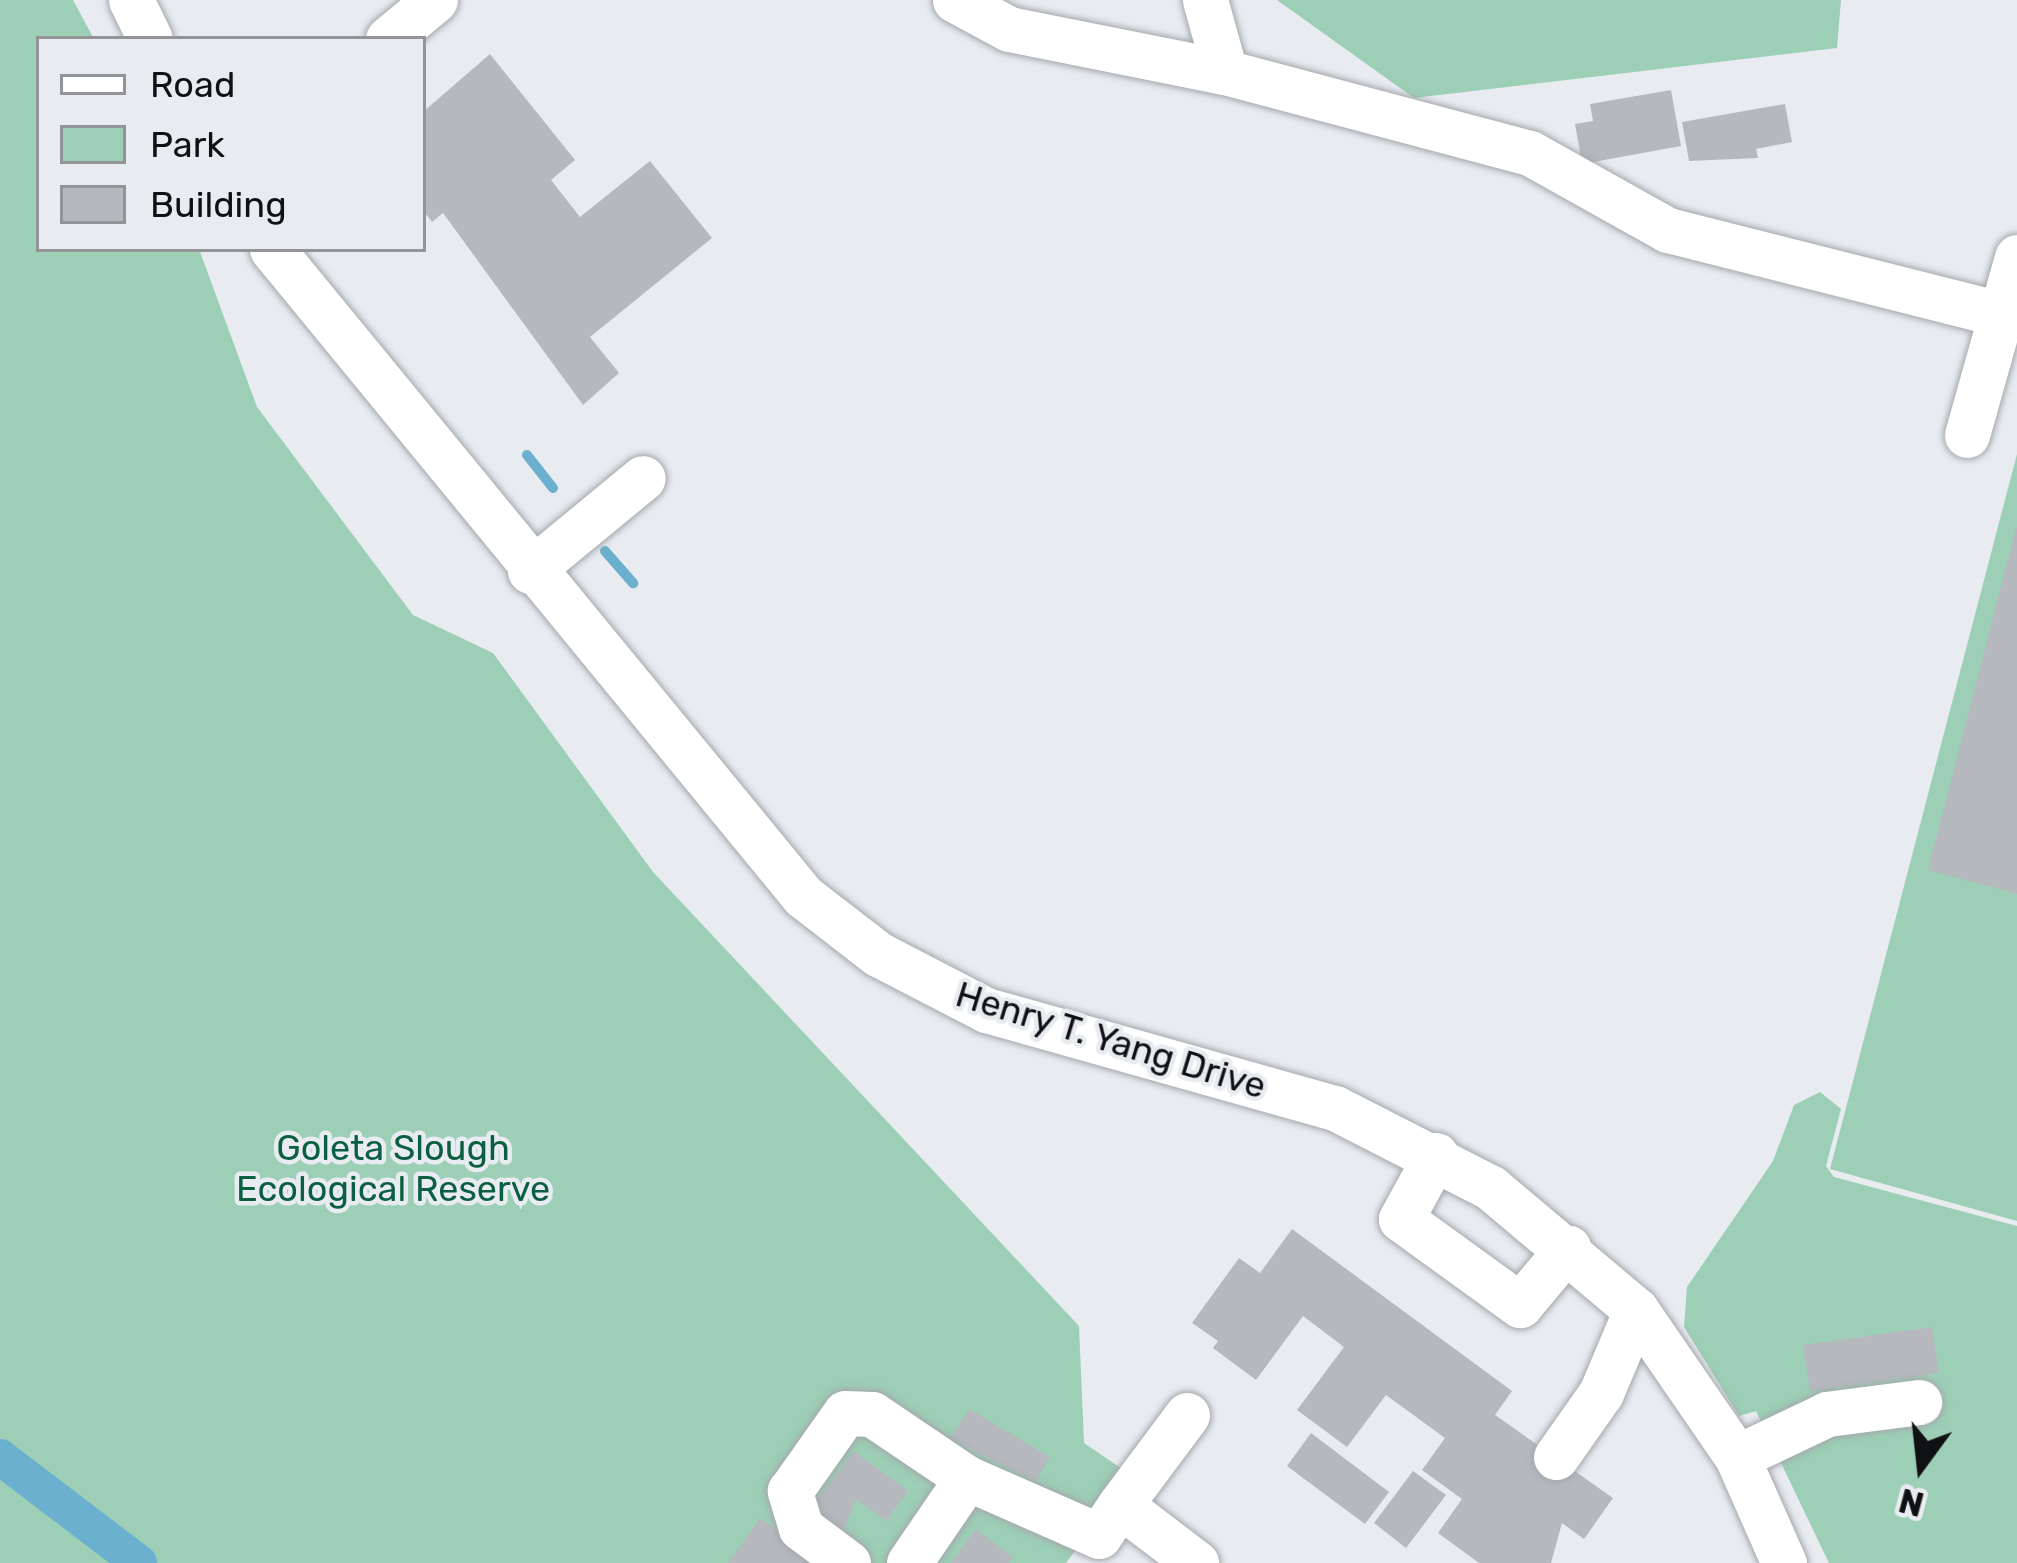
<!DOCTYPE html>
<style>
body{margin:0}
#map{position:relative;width:2017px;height:1563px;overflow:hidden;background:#e8ecf1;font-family:Rubik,sans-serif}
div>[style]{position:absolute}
.green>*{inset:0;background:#9ccfb5}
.stream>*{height:10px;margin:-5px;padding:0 5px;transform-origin:5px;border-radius:5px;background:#6bb0ce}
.canal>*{height:36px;margin:-18px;padding:0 18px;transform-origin:18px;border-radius:18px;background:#6bb0ce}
.building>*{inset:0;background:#b5b9be}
.roads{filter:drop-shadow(0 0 3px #a5a8ad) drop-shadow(0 0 3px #a5a8ad)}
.minor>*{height:45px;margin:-22.5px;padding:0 22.5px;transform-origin:22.5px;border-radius:22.5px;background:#fff}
span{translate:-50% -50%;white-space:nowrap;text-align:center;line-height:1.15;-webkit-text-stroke:9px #e8ecf1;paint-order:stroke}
.street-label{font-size:36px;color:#101113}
.park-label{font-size:36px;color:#0b5f41}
.legend{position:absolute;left:36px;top:36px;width:390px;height:216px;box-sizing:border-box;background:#e8ecf1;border:3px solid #929498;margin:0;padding:15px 21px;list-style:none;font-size:36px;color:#101113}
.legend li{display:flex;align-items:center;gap:24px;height:60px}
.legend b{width:60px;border:3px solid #929498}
.north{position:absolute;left:1861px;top:1407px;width:120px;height:120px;-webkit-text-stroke:9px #e8ecf1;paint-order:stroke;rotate:195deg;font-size:33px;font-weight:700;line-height:48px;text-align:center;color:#101113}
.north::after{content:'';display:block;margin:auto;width:42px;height:54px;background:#101113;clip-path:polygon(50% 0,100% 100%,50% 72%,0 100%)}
</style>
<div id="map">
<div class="green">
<div style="clip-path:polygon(0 0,73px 0,94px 39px,39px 39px,39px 249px,199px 249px,257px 407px,413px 615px,493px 653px,653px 872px,1079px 1326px,1084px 1443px,1131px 1475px,1066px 1563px,0 1563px)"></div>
<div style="clip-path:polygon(1277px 0,1841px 0,1837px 48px,1414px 98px)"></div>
<div style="clip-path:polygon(2017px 454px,2017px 1221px,1830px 1169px)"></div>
<div style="clip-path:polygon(1820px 1092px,1841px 1109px,1826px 1166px,1834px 1177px,2017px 1226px,2017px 1563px,1829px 1563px,1756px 1411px,1739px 1416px,1684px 1327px,1687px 1287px,1773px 1161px,1794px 1105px)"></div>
</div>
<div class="stream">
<div style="left:527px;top:455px;width:42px;rotate:51.8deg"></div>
<div style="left:605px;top:551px;width:43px;rotate:48.8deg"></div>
</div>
<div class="canal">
<div style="left:0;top:1457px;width:175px;rotate:37.3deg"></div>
</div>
<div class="building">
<div style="clip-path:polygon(490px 54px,575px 160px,551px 180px,580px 217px,650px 161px,712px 238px,590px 337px,619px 373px,583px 405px,443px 213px,432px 222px,423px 210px,423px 112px)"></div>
<div style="clip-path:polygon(1671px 90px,1681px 146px,1582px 164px,1575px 124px,1593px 121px,1590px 104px)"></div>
<div style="clip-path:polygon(1785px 104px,1792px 142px,1756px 149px,1758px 158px,1689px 161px,1682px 122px)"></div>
<div style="clip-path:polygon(2016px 528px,2017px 528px,2017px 894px,1928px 870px)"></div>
<div style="clip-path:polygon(1292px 1229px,1512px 1391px,1495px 1415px,1613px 1498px,1584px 1539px,1562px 1523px,1551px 1563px,1479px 1563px,1438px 1533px,1462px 1499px,1422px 1470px,1445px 1438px,1386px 1395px,1347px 1447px,1297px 1410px,1344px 1347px,1303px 1316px,1256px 1380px,1213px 1348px,1218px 1341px,1192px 1323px,1239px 1258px,1260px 1273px)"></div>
<div style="clip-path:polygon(1932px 1327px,1939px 1373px,1810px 1391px,1803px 1345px)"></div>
<div style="clip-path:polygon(969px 1409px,1050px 1457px,1036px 1481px,950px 1439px)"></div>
<div style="clip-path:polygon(1311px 1433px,1389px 1492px,1365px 1524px,1287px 1466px)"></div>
<div style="clip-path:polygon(854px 1451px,908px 1491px,886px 1521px,856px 1499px,841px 1537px,808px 1513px)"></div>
<div style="clip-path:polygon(1413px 1471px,1446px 1495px,1406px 1548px,1374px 1523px)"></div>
<div style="clip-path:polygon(760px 1518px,821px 1563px,728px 1563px)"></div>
<div style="clip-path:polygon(976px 1529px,1013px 1557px,1009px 1563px,951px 1563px)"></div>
</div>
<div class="roads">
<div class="minor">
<div style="left:131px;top:0;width:43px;rotate:64deg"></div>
<div style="left:955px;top:0;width:61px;rotate:28.2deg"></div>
<div style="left:1009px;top:29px;width:220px;rotate:11.3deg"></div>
<div style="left:1205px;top:0;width:75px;rotate:74.5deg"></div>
<div style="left:1225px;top:72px;width:316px;rotate:14.9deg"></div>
<div style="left:1530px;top:153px;width:158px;rotate:29.2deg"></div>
<div style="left:1668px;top:230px;width:343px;rotate:14.2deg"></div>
<div style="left:388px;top:39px;width:61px;rotate:-39.7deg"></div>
<div style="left:272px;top:249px;width:837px;rotate:50.62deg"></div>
<div style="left:803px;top:896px;width:95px;rotate:37.7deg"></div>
<div style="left:878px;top:954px;width:122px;rotate:27.4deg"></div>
<div style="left:986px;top:1010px;width:362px;rotate:15.7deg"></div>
<div style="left:1335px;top:1108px;width:175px;rotate:27.1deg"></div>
<div style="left:1491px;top:1188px;width:189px;rotate:40.1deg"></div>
<div style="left:1636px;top:1310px;width:178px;rotate:55.5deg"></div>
<div style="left:1737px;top:1457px;width:116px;rotate:66.1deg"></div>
<div style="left:1967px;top:435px;width:185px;rotate:-74.3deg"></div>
<div style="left:530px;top:571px;width:146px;rotate:-39.5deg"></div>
<div style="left:1436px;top:1155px;width:73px;rotate:118.7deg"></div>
<div style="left:1401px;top:1219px;width:147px;rotate:35.9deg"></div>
<div style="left:1520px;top:1305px;width:75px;rotate:-49.9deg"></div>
<div style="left:1187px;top:1415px;width:112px;rotate:126.7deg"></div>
<div style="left:1120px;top:1505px;width:96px;rotate:37.3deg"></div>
<div style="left:1556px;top:1457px;width:78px;rotate:-54.9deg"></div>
<div style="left:1601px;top:1393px;width:90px;rotate:-67.1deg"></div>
<div style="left:1737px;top:1457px;width:100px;rotate:-25.5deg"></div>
<div style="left:1827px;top:1414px;width:93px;rotate:-7.4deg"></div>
<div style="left:848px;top:1563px;width:59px;rotate:-143.3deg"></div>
<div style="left:801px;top:1528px;width:39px;rotate:-107deg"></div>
<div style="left:790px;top:1491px;width:95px;rotate:-54.8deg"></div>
<div style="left:845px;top:1413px;width:27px;rotate:2deg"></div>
<div style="left:872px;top:1414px;width:115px;rotate:34deg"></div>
<div style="left:967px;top:1478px;width:144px;rotate:23.7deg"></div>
<div style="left:1099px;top:1536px;width:37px;rotate:-56deg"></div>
<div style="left:909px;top:1563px;width:103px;rotate:-55.7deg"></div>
</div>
</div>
<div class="street-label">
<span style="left:1111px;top:1040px;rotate:17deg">Henry T. Yang Drive</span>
</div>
<div class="park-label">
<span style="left:393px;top:1168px">Goleta Slough<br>Ecological Reserve</span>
</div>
<ul class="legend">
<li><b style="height:15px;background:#fff"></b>Road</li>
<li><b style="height:33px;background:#9ccfb5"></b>Park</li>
<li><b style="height:33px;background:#b5b9be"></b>Building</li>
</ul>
<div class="north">N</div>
</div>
